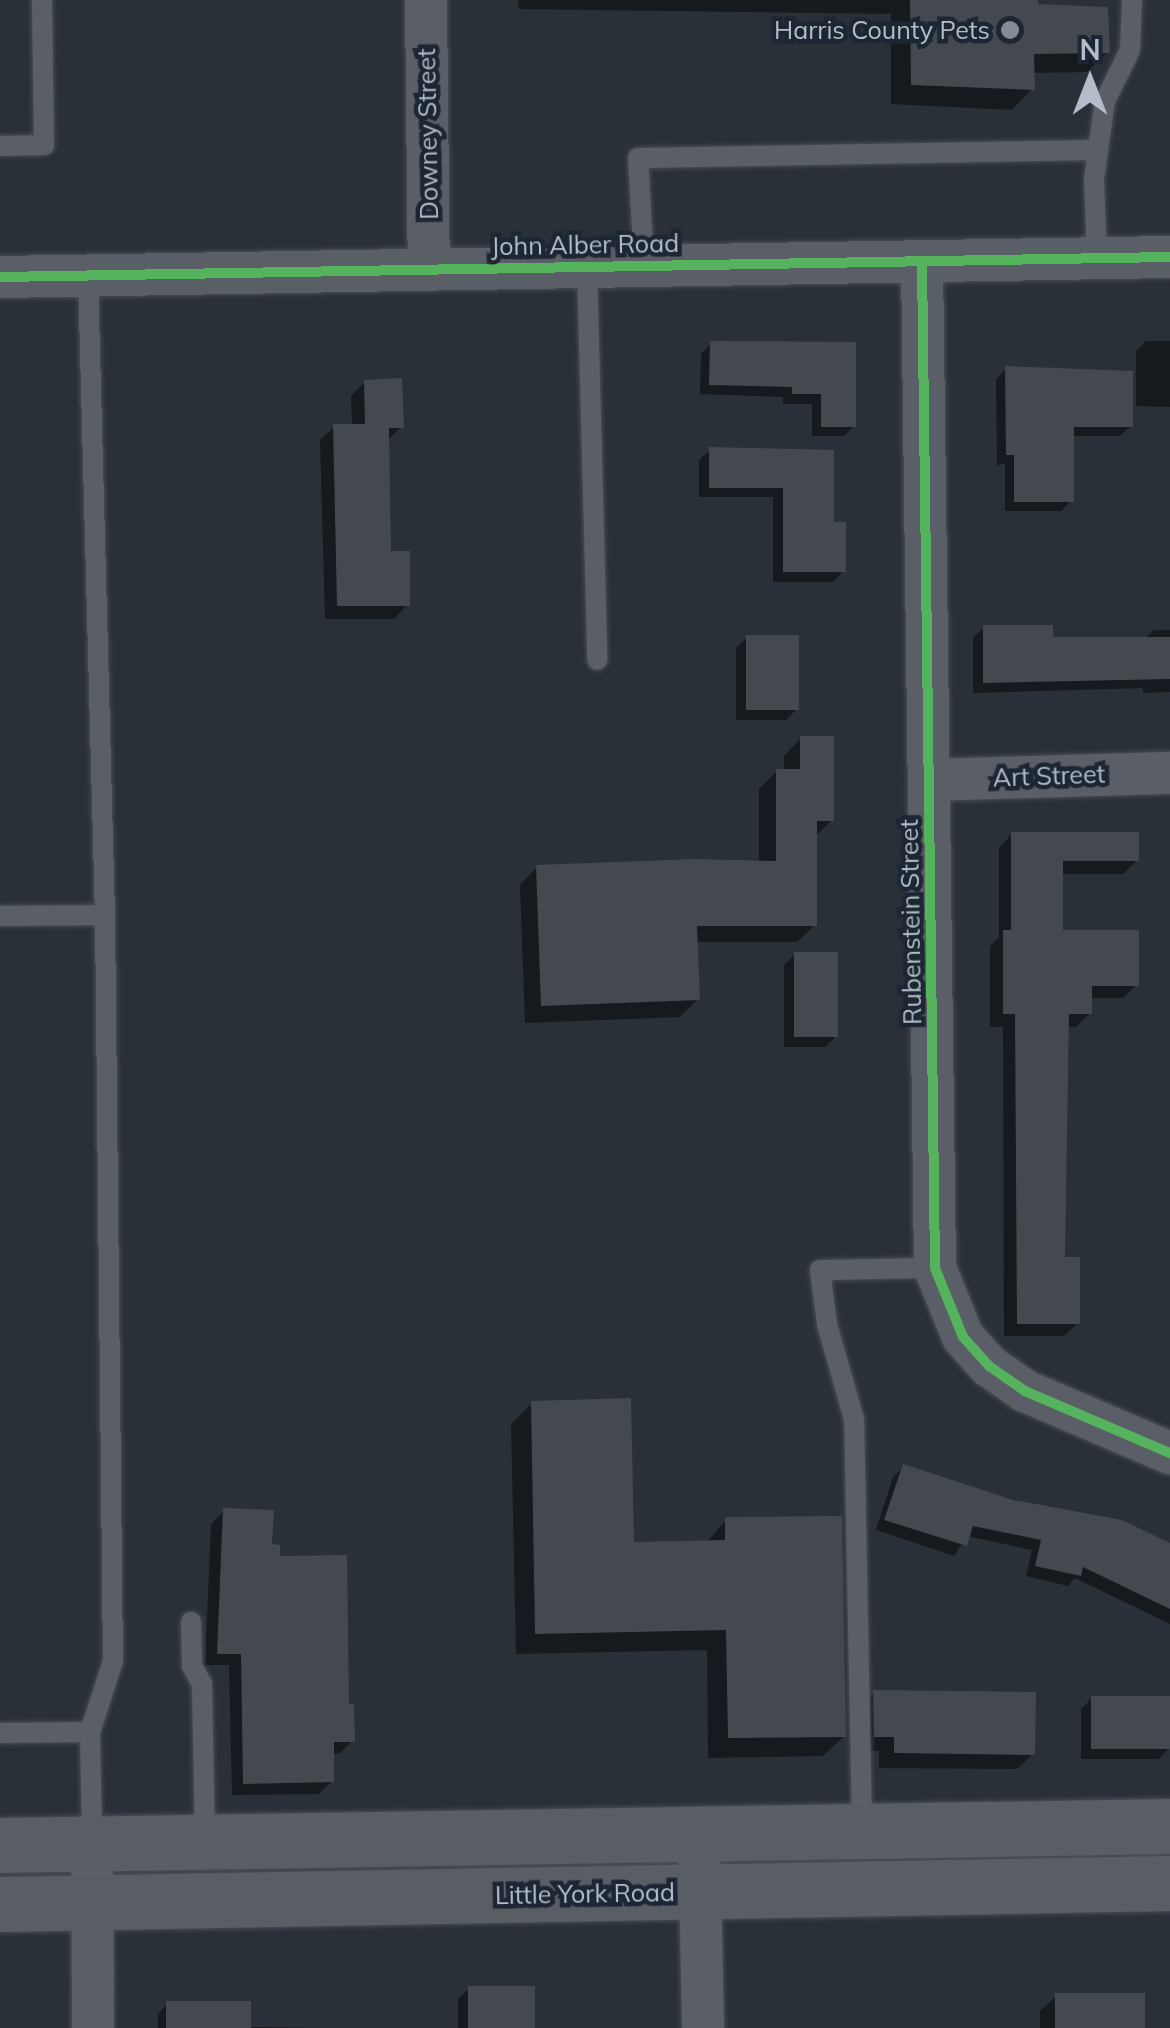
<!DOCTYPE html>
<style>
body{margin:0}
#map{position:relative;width:1170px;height:2028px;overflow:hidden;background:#2a3038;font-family:Mulish,sans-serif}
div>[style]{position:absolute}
.shadow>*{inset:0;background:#0007}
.building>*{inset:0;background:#444950}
.roads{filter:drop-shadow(0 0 2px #484c53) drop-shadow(0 0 2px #484c53)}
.lane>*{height:20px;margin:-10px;padding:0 10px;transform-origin:10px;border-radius:10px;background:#5a5e66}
.street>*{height:42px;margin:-21px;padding:0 21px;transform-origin:21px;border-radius:21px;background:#5a5e66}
.secondary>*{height:55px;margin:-27.5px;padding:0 27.5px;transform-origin:27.5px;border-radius:27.5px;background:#595d64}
.cycleway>*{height:10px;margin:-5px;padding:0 5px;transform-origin:5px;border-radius:5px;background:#56b35d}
.dots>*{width:28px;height:28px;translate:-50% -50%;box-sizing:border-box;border:5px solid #1d2633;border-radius:50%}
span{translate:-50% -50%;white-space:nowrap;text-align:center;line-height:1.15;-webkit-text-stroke:9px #1d2633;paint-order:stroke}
.poi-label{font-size:25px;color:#b4bcc9}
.right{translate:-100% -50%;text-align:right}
.street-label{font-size:25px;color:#b4bcc9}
.north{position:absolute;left:1040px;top:30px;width:100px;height:100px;-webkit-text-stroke:8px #1d2633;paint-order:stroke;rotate:0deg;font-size:28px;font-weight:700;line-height:40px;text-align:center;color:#b4bcc9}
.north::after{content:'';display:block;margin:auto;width:35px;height:45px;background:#b4bcc9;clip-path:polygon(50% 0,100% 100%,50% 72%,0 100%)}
</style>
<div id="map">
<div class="shadow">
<div style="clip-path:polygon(518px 0,1035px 0,1035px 6px,1108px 52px,1087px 72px,1032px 73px,1032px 89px,1012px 110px,891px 104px,891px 14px,519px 9px)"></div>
<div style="clip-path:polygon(1146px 341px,1170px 341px,1170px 407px,1136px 406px,1136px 351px)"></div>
<div style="clip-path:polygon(711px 344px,854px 345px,854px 426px,844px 436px,812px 436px,812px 404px,783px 404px,783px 397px,700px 394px,701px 354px)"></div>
<div style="clip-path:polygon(1006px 369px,1131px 426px,1120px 436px,1071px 436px,1071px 501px,1061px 511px,1005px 511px,1005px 464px,997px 465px,996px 379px)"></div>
<div style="clip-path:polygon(365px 382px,401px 427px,386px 442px,389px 553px,407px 605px,394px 619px,325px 619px,320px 440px,334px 427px,352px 426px,351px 396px)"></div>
<div style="clip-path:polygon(710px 450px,832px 452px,832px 525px,843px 571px,833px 582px,773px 582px,773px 497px,699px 497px,699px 460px)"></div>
<div style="clip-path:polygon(984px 627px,1050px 639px,1144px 639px,1154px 630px,1170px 630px,1170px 692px,1143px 693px,1143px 688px,973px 693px,973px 638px)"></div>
<div style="clip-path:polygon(747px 638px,797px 709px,786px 720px,736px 720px,736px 648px)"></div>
<div style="clip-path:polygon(801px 738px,832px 820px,815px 837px,815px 925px,797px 942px,696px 942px,698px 999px,680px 1017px,525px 1023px,520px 885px,537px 867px,759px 863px,759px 789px,777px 771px,784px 771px,784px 756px)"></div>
<div style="clip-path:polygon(1012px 834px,1137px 860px,1123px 874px,1061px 874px,1061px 932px,1136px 985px,1123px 998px,1090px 998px,1090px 1013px,1076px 1027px,1066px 1027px,1062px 1260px,1078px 1323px,1064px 1336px,1004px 1336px,1003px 1027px,990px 1027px,990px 946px,999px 938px,999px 848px)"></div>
<div style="clip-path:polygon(795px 954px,836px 1036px,826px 1047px,784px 1047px,784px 965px)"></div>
<div style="clip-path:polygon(532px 1403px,632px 1544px,706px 1543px,726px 1520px,844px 1736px,823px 1756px,708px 1758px,707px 1650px,516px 1654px,511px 1424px)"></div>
<div style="clip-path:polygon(904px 1467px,1170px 1546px,1170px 1624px,1075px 1578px,1068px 1586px,1026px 1576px,1032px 1550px,967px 1536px,954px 1556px,876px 1530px,893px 1477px)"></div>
<div style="clip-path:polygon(224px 1511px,269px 1546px,347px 1706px,352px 1741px,340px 1753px,332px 1754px,332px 1781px,319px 1794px,232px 1795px,229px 1665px,205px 1665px,211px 1524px)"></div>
<div style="clip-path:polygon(874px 1693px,1033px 1754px,1017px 1769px,879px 1768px,879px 1751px,859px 1751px,858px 1709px)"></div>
<div style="clip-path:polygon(1092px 1698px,1169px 1748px,1159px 1759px,1081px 1759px,1081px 1709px)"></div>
<div style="clip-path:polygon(469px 1989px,532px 2028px,458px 2028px,458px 1999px)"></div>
<div style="clip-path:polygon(1056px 1996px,1143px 2028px,1040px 2028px,1040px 2011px)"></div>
<div style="clip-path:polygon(167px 2004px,249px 2027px,323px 2028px,158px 2028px,158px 2014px)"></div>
</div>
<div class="building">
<div style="clip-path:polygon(910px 0,1038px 0,1038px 4px,1108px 7px,1110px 53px,1034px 54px,1035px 90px,911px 85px)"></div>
<div style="clip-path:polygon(710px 341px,856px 342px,856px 427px,821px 427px,821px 394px,792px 394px,792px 387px,709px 385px)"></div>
<div style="clip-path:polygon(1005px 366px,1133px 371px,1133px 427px,1074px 427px,1074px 502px,1014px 502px,1014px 455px,1006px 455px)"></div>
<div style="clip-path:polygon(402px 378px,404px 428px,389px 428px,391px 551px,410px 551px,410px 606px,337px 606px,333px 424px,365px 424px,364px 380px)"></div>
<div style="clip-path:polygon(709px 447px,834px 450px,834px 522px,846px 522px,846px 572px,783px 572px,783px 488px,709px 488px)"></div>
<div style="clip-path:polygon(983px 625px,1053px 625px,1053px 637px,1170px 637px,1170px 679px,983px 683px)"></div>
<div style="clip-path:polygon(746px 635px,799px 635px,799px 710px,746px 710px)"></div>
<div style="clip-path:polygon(800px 736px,834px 736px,834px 821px,817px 821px,817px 926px,697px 926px,700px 1000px,541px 1006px,536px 865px,695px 859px,776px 861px,776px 769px,800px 769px)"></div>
<div style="clip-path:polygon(1011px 832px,1139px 832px,1139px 861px,1063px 861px,1063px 930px,1139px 930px,1139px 986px,1092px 986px,1092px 1014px,1069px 1014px,1065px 1257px,1080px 1257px,1080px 1324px,1017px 1324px,1015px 1014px,1003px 1014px,1003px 930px,1011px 930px)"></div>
<div style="clip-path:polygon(794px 952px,838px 952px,838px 1037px,794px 1037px)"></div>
<div style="clip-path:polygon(631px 1398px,634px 1542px,725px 1540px,725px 1517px,842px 1516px,846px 1737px,728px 1738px,726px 1630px,535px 1634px,531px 1401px)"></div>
<div style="clip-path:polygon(903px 1464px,1014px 1500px,1122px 1520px,1170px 1543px,1170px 1609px,1083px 1567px,1081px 1576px,1035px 1566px,1041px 1540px,973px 1526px,967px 1546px,884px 1520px)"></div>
<div style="clip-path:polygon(223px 1508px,274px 1510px,272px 1544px,280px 1545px,280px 1556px,347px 1555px,349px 1704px,354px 1704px,355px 1742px,334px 1742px,334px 1782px,243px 1784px,241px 1654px,217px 1654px)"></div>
<div style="clip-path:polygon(873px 1690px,1036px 1692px,1035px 1755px,894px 1753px,894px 1737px,874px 1737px)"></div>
<div style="clip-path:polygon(1091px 1696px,1170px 1696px,1170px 1749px,1091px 1749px)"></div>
<div style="clip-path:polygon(468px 1986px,535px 1986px,535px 2028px,468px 2028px)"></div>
<div style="clip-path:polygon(1055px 1993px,1145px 1993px,1145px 2028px,1055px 2028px)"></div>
<div style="clip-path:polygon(166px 2001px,251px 2001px,251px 2028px,166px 2028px)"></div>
</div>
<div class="roads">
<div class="lane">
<div style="left:0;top:146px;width:44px;rotate:-1.3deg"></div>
<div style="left:44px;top:145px;width:145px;rotate:-90.8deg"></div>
<div style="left:1097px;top:258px;width:78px;rotate:-92.2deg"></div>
<div style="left:1094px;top:180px;width:30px;rotate:-82deg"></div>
<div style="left:1098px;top:150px;width:49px;rotate:-81.9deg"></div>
<div style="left:1105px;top:101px;width:57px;rotate:-63.9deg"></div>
<div style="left:1130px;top:50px;width:50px;rotate:-87.7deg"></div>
<div style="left:644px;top:264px;width:106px;rotate:-93.2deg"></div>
<div style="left:638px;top:158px;width:460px;rotate:-1deg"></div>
<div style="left:587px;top:265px;width:395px;rotate:88.5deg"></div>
<div style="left:88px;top:275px;width:640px;rotate:88.48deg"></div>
<div style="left:0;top:916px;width:105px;rotate:-0.5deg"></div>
<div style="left:105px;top:915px;width:746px;rotate:89.39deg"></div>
<div style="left:113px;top:1661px;width:75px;rotate:107.9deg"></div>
<div style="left:191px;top:1622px;width:44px;rotate:88.7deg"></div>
<div style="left:192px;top:1666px;width:21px;rotate:61deg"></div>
<div style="left:202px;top:1684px;width:155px;rotate:88.9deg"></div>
<div style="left:0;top:1733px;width:90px;rotate:-0.6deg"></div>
<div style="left:90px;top:1732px;width:108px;rotate:88.9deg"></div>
<div style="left:862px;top:1829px;width:410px;rotate:-91.1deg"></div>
<div style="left:854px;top:1419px;width:99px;rotate:-105.9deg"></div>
<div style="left:827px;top:1324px;width:54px;rotate:-97.4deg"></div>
<div style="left:820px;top:1270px;width:115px;rotate:-1deg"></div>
</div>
<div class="street">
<div style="left:426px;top:0;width:267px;rotate:89.4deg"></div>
<div style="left:922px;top:261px;width:1007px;rotate:89.26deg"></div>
<div style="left:935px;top:1268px;width:74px;rotate:67.9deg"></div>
<div style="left:963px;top:1337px;width:39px;rotate:48deg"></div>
<div style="left:989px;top:1366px;width:44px;rotate:34.8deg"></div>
<div style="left:1025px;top:1391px;width:158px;rotate:23.2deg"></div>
<div style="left:0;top:277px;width:1170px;rotate:-0.98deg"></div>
<div style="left:929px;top:780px;width:241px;rotate:-1.7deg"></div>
<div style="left:699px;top:1833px;width:195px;rotate:88.8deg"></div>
<div style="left:92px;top:1843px;width:185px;rotate:89.7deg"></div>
</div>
<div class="secondary">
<div style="left:0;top:1845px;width:1170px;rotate:-0.93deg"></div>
<div style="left:0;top:1904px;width:1170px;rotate:-1.03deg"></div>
</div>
</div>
<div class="cycleway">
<div style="left:922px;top:261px;width:1007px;rotate:89.26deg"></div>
<div style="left:935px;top:1268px;width:74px;rotate:67.9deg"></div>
<div style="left:963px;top:1337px;width:39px;rotate:48deg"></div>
<div style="left:989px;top:1366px;width:44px;rotate:34.8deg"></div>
<div style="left:1025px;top:1391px;width:158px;rotate:23.2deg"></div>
<div style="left:0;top:277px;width:1170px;rotate:-0.98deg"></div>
</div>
<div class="dots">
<div style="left:1010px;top:30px;background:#848b96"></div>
</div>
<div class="poi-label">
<span class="right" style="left:990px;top:30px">Harris County Pets</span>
</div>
<div class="street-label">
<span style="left:428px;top:134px;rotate:-91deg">Downey Street</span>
<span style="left:585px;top:245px;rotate:-1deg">John Alber Road</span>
<span style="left:1049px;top:776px;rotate:-2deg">Art Street</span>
<span style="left:911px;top:922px;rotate:-91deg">Rubenstein Street</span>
<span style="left:585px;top:1894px;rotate:-1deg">Little York Road</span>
</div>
<div class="north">N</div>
</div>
